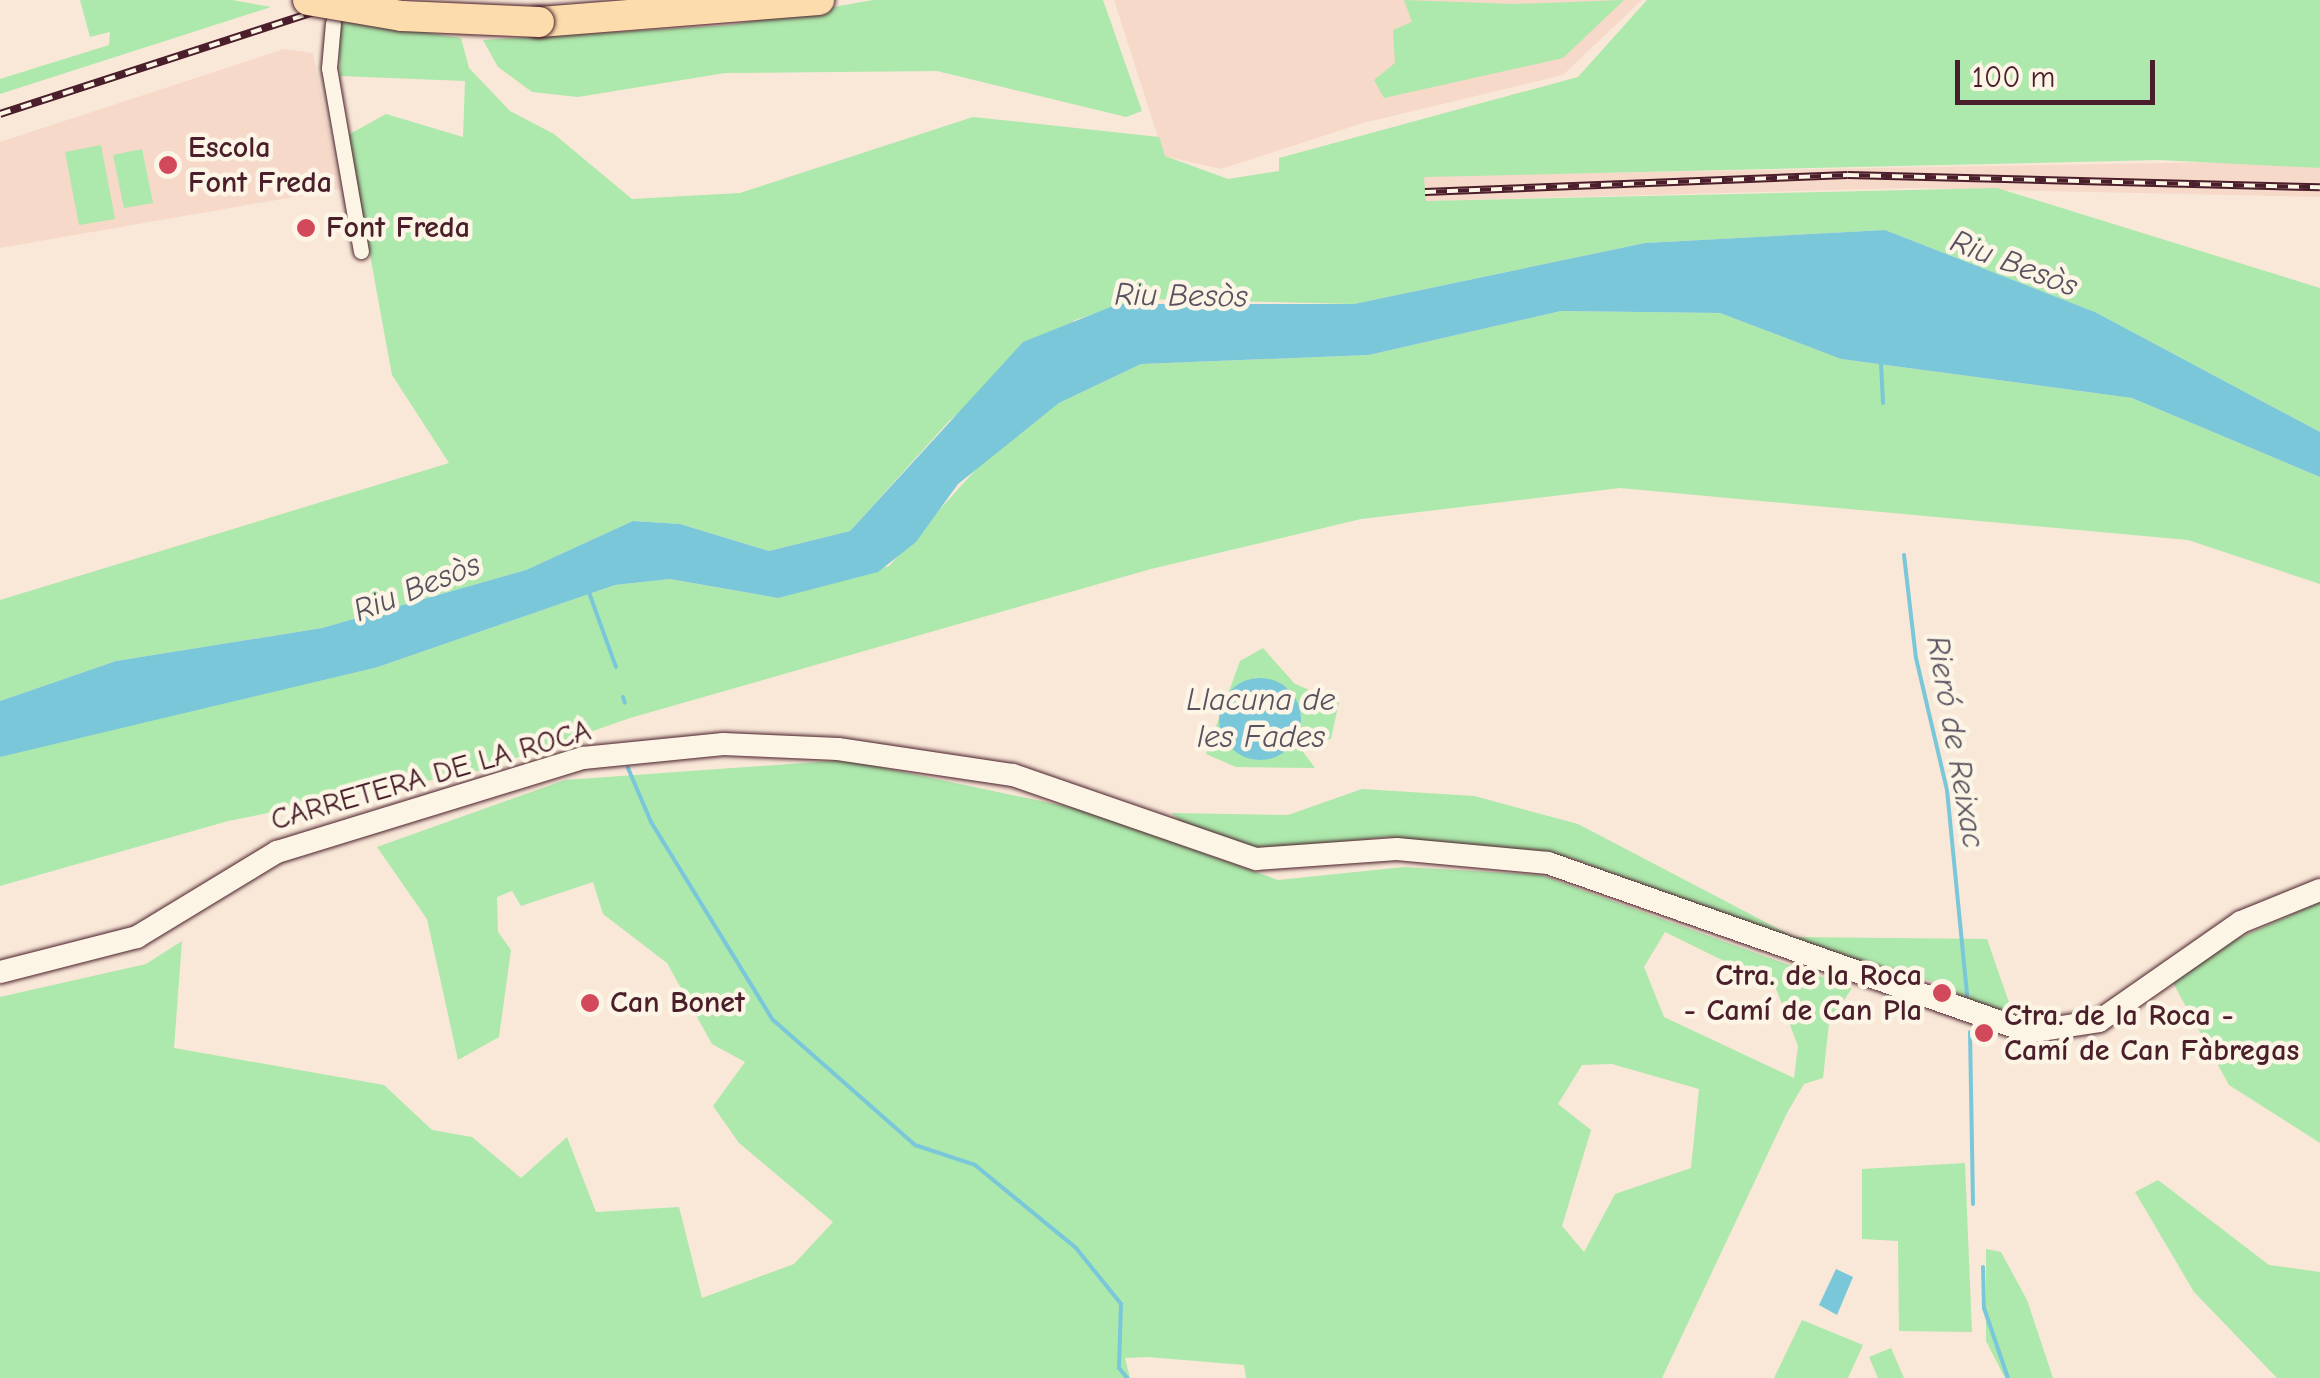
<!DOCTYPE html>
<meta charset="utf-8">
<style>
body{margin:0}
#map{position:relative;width:2320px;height:1378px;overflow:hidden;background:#f9e8d8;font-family:"Comic Neue",sans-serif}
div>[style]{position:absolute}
.built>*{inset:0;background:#f6d9c9}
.green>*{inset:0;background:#ade8ac}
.water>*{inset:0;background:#7ac7da}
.round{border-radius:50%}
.stream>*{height:4px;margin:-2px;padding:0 2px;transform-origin:2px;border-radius:2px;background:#7ac7da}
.roads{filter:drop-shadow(0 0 2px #4a1f2b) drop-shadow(0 0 2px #4a1f2b)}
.street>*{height:15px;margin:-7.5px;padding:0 7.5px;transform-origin:7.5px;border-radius:7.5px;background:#fcf5e5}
.secondary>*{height:22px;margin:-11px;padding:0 11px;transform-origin:11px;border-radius:11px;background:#fcf5e5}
.highway>*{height:30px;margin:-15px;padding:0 15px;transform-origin:15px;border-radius:15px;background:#fcdcac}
.rail>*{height:8px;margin-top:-4px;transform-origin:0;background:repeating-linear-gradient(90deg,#fcf5e5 0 11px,#4a1f2b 0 22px);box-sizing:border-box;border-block:2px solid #4a1f2b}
.bridges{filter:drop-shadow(0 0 2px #4a1f2b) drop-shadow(0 0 2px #4a1f2b)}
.highway-bridge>*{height:30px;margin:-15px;padding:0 15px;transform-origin:15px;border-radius:15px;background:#fcdcac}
.dots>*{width:28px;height:28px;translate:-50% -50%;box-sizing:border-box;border:5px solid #fcf5e5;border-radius:50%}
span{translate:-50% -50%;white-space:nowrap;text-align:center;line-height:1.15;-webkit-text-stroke:9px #fcf5e5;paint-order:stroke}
.poi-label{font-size:30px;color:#4a1f2b;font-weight:700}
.left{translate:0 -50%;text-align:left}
.right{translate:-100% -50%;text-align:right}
.street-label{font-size:30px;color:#4a1f2b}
.water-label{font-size:32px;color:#585160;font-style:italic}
.scale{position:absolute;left:1955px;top:60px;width:200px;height:45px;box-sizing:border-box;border:5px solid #4a1f2b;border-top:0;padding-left:12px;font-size:30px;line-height:35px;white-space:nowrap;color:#4a1f2b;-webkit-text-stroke:8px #fcf5e5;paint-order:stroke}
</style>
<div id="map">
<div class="built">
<div style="clip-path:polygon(1114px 0,1642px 0,1563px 75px,1363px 123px,1221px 169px,1164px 156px)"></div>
<div style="clip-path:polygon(284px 49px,313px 53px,340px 189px,0 248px,0 142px)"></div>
<div style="clip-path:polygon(2225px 162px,2320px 168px,2320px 197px,1912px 188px,1425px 201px,1424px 176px)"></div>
</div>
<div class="green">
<div style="clip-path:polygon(80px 0,232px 0,271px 7px,0 94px,0 79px,109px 45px,110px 32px,90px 37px)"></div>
<div style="clip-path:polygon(873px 0,1103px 0,1142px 111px,1126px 117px,937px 71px,725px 73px,578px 97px,532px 92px,498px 67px,483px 40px,730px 25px)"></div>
<div style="clip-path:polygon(1404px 0,1514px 4px,1624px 0,1563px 58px,1384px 98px,1374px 80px,1395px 63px,1393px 30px,1412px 22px)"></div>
<div style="clip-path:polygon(1647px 0,2320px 0,2320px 168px,2159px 160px,1424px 177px,1426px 201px,1997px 188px,2320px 288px,2320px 432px,2095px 312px,1885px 230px,1645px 243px,1354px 304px,1139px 299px,1075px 320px,949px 421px,850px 531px,769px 551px,680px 524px,633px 521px,526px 570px,322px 628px,116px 661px,0 701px,0 600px,449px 463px,392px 375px,348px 135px,386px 114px,463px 137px,465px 81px,340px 76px,339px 19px,461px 38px,469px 68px,510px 111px,554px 134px,632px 199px,740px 193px,973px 117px,1159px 137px,1165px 156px,1228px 179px,1279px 171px,1279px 158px,1578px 77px)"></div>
<div style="clip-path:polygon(101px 145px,115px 219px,79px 225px,65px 152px)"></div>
<div style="clip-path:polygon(142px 149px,153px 203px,124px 208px,113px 155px)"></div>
<div style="clip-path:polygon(1561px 311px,1720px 313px,1841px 359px,2132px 398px,2320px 477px,2320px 584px,2188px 540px,1620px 488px,1361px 519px,1151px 569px,630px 718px,482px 770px,228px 821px,0 886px,0 757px,30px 745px,378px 667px,615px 585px,670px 579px,778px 598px,889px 566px,978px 467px,1059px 403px,1141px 364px,1369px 355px)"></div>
<div style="clip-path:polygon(1263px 648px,1295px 684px,1339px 702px,1331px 739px,1298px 745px,1315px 768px,1236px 767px,1206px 754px,1240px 661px)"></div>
<div style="clip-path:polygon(evenodd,846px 760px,1083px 810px,1278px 880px,1404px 867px,1541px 875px,1852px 988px,1829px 1023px,1823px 1078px,1804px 1084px,1787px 1113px,1662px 1378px,1246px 1378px,1244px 1365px,1148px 1357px,1125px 1358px,1130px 1378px,0 1378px,0 997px,146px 964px,182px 941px,174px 1048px,384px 1085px,432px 1130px,472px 1137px,521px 1178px,567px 1137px,596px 1212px,679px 1207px,702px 1298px,794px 1264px,833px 1222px,739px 1143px,713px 1106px,745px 1062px,712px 1044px,667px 963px,603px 914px,593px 882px,521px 906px,512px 891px,497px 897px,498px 932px,511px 950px,499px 1037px,458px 1060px,427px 919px,377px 847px,565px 780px,846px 760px,1665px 932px,1775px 986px,1798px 1046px,1794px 1078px,1664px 1017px,1644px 967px,1665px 932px,846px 760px,1612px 1064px,1699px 1089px,1691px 1168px,1615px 1194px,1584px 1252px,1562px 1226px,1591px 1130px,1558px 1104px,1582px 1065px,1612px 1064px)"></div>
<div style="clip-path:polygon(1362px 789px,1474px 796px,1578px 824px,1794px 937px,1987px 939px,2016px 1023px,1931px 981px,1774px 938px,1569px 857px,1385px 837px,1263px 850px,1193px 831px,1171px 813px,1288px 815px)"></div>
<div style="clip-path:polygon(2320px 902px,2320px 1143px,2229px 1085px,2173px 983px,2216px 948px)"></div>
<div style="clip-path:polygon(1965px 1163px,1972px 1332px,1899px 1331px,1898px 1241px,1862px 1239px,1862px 1169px)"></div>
<div style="clip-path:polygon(2158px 1180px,2269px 1265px,2320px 1272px,2320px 1378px,2277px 1378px,2194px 1292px,2135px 1192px)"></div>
<div style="clip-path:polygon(1986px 1249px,2001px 1252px,2027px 1300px,2053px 1378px,2005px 1378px,1986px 1341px)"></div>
<div style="clip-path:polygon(1802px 1320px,1863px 1345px,1848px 1378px,1774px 1378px)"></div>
<div style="clip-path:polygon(1891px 1348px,1904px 1378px,1878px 1378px,1869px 1357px)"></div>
</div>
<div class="water">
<div style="clip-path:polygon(1885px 230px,2095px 312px,2320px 432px,2320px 477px,2132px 398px,1841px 359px,1720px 313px,1561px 311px,1369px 355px,1141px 364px,1059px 403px,958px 484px,916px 542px,878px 572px,778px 598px,670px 579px,615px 585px,378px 667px,0 757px,0 701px,116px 661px,322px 628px,526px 570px,633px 521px,680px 524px,769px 551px,850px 531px,1023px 342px,1118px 304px,1354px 304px,1645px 243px)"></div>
<div class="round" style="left:1219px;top:678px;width:82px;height:82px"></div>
<div style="clip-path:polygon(1836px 1269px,1853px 1277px,1837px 1315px,1819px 1305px)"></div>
</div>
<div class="stream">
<div style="left:1881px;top:363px;width:40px;rotate:87.1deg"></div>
<div style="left:1904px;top:555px;width:104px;rotate:83.4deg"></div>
<div style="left:1916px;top:658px;width:136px;rotate:76.8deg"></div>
<div style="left:1947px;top:790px;width:206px;rotate:84.4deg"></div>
<div style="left:587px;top:587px;width:85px;rotate:70.1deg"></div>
<div style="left:623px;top:697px;width:6px;rotate:72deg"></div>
<div style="left:628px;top:768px;width:59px;rotate:66.9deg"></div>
<div style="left:651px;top:822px;width:231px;rotate:58.4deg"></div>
<div style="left:772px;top:1019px;width:191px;rotate:41.4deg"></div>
<div style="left:915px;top:1145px;width:63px;rotate:18.4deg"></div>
<div style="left:975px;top:1165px;width:131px;rotate:39.4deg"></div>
<div style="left:1076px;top:1248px;width:72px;rotate:51.2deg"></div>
<div style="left:1121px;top:1304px;width:64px;rotate:91.8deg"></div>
<div style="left:1119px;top:1368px;width:13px;rotate:51deg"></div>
<div style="left:1970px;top:1032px;width:172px;rotate:89deg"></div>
<div style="left:1983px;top:1267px;width:41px;rotate:88.6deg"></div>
<div style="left:1984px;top:1308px;width:74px;rotate:71.1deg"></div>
</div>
<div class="roads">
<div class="street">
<div style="left:333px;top:23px;width:45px;rotate:95.1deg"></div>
<div style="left:329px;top:68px;width:186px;rotate:80.1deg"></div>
</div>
<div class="secondary">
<div style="left:0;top:972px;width:141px;rotate:-14.3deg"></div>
<div style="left:137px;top:937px;width:164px;rotate:-31.3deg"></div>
<div style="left:277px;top:852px;width:320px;rotate:-17.1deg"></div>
<div style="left:583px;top:758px;width:141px;rotate:-5.7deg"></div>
<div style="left:723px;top:744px;width:115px;rotate:2.5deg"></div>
<div style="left:838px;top:749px;width:177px;rotate:8.5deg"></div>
<div style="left:1013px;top:775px;width:257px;rotate:19.1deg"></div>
<div style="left:1256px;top:859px;width:141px;rotate:-4.1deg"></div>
<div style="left:1397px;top:849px;width:152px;rotate:5.3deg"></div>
<div style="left:1548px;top:863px;width:510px;rotate:19.36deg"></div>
<div style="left:2029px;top:1032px;width:71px;rotate:-8.9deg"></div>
<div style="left:2099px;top:1021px;width:173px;rotate:-34.9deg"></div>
<div style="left:2241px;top:922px;width:85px;rotate:-22.1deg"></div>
</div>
<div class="highway">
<div style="left:539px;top:22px;width:281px;rotate:-4.5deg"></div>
</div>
</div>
<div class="rail">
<div style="left:0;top:114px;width:368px;rotate:-18deg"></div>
<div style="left:1425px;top:192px;width:423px;rotate:-2.3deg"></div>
<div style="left:1848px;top:175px;width:472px;rotate:1.5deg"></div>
</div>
<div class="bridges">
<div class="highway-bridge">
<div style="left:308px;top:0;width:95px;rotate:9.7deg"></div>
<div style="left:402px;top:16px;width:137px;rotate:2.5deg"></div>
</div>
</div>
<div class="dots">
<div style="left:168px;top:165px;background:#d1495b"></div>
<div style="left:306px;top:228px;background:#d1495b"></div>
<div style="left:1942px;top:993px;background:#d1495b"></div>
<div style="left:590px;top:1003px;background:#d1495b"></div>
<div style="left:1984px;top:1033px;background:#d1495b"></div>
</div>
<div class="poi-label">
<span class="left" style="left:188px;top:165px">Escola<br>Font Freda</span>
<span class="left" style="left:326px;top:228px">Font Freda</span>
<span class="right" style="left:1922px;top:993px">Ctra. de la Roca<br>- Camí de Can Pla</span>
<span class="left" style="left:610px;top:1003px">Can Bonet</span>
<span class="left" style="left:2004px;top:1033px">Ctra. de la Roca -<br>Camí de Can Fàbregas</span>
</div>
<div class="street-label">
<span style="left:431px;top:776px;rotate:-16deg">CARRETERA DE LA ROCA</span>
</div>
<div class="water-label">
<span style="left:2014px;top:264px;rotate:21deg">Riu Besòs</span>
<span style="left:1181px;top:296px;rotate:1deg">Riu Besòs</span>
<span style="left:417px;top:588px;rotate:-22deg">Riu Besòs</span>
<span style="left:1261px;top:719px">Llacuna de<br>les Fades</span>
<span style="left:1955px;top:742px;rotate:80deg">Rieró de Reixac</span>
</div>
<div class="scale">100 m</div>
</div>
